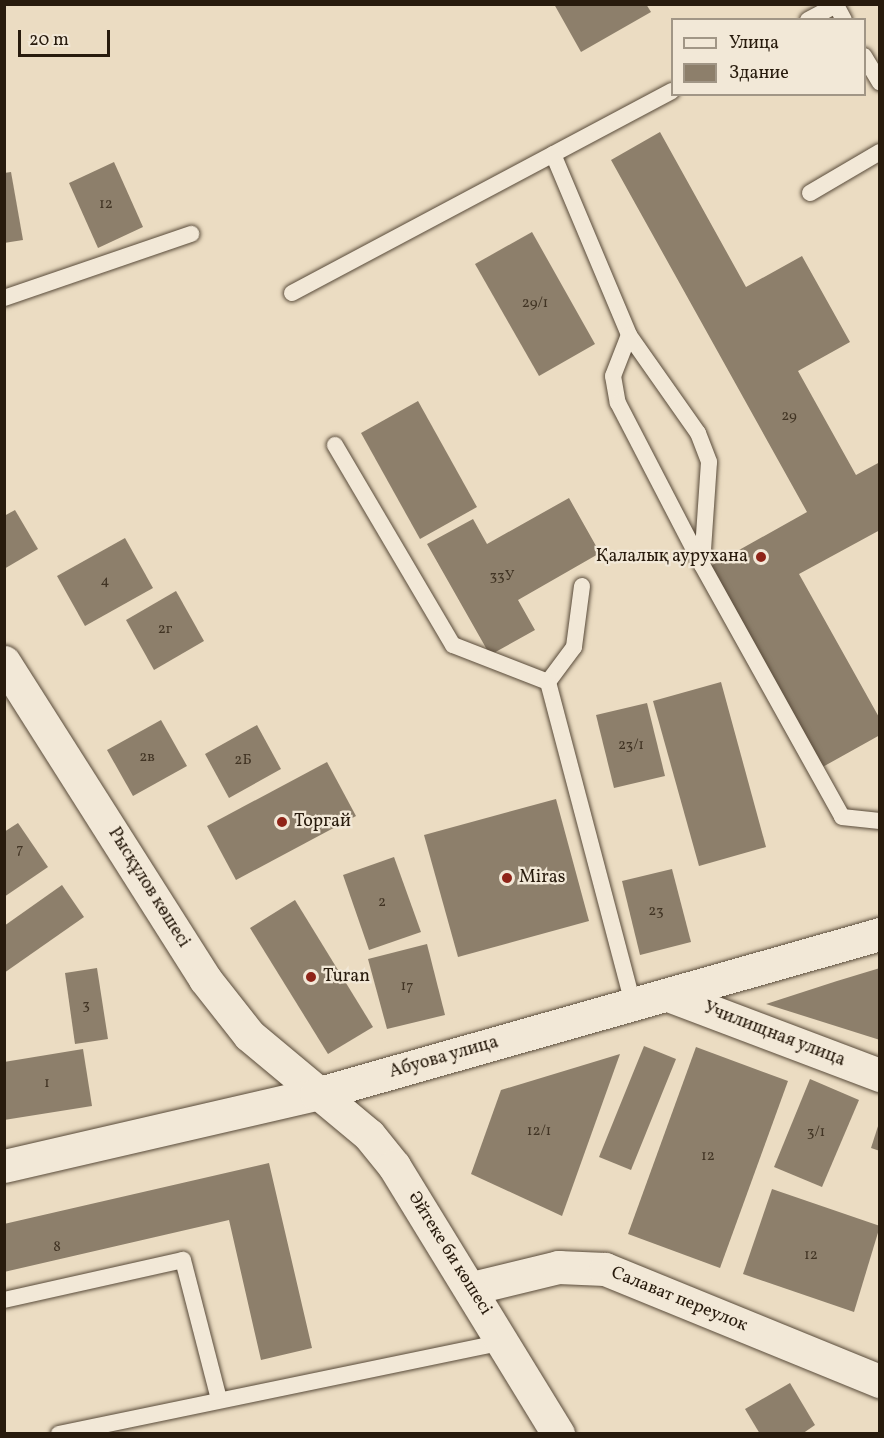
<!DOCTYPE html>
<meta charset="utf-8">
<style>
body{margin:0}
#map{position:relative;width:884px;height:1438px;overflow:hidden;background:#ebdcc2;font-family:Vollkorn,serif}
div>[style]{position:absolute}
.building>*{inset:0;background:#8d7f6b}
.roads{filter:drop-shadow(0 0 2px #594b3a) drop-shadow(0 0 2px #594b3a)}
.lane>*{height:16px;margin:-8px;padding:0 8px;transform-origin:8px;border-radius:8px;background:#f2e8d7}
.street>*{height:33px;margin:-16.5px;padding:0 16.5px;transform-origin:16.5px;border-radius:16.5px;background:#f2e8d7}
.secondary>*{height:33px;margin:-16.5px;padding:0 16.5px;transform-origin:16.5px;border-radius:16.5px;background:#f2e8d7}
.dots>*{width:16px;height:16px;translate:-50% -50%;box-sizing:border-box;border:3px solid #f2e8d7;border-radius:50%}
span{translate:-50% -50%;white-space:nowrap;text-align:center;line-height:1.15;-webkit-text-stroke:4.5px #f2e8d7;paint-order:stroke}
.number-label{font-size:15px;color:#413424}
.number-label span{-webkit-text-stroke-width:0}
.poi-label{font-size:18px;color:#281b0d}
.right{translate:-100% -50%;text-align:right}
.left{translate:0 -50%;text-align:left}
.street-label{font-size:18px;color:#281b0d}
.frame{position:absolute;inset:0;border:6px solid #281b0d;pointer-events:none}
.legend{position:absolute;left:671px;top:18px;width:195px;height:78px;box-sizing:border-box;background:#f2e8d7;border:2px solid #a19686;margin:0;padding:8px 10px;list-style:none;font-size:18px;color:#281b0d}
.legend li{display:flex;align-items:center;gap:12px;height:30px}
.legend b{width:30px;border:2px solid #a19686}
.scale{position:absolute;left:18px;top:30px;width:92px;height:27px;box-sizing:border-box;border:3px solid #281b0d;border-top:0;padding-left:8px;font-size:18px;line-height:21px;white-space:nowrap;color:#281b0d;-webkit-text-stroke:4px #f2e8d7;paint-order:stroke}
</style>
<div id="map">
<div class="building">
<div style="clip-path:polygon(554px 4px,646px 4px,651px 12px,581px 52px)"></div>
<div style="clip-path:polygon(660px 132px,746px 287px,802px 256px,850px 342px,798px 371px,856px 475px,880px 462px,880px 530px,799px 574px,880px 719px,880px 735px,819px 769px,707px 568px,807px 512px,611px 160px)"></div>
<div style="clip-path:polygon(114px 162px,143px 227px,98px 248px,69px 183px)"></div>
<div style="clip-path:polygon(11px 172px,23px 240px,4px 243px,4px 173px)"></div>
<div style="clip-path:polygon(532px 232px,595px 344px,539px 376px,475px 264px)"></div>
<div style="clip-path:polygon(418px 401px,477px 507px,420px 539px,361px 433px)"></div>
<div style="clip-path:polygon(569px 498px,600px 553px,518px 600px,535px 630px,490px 655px,427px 544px,473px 519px,487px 544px)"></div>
<div style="clip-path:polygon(15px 510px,38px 549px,4px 569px,4px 516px)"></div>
<div style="clip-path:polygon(125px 538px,153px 588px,85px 626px,57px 576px)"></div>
<div style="clip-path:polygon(176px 591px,204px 641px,154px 670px,126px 620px)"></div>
<div style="clip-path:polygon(721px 682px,766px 847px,699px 866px,653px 701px)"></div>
<div style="clip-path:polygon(647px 703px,665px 776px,614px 788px,596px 715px)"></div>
<div style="clip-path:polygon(161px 720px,187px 766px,133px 796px,107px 750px)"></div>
<div style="clip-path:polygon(257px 725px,281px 769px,229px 798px,205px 754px)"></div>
<div style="clip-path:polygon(327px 762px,356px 816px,236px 880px,207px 826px)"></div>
<div style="clip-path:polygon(556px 799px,589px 921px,458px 957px,424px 835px)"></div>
<div style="clip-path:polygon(18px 823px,48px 867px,4px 897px,4px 832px)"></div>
<div style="clip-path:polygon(394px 857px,421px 932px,369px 950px,343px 875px)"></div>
<div style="clip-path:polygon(672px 869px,691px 942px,640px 955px,622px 881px)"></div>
<div style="clip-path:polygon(62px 885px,84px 917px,4px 973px,4px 926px)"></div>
<div style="clip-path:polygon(295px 900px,373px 1027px,328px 1054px,250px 928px)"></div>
<div style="clip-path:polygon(427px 944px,445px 1015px,387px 1029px,368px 959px)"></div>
<div style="clip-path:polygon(97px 968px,108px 1039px,75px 1044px,65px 973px)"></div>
<div style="clip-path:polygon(880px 968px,880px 1040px,766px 1004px,837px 981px)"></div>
<div style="clip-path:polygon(644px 1046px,676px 1059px,631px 1170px,599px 1157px)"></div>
<div style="clip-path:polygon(696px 1047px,788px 1081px,720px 1268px,628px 1234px)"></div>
<div style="clip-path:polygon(83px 1049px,92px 1106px,4px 1120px,4px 1062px)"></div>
<div style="clip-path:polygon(620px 1054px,562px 1216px,471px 1174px,501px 1090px)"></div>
<div style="clip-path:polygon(810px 1079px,859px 1100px,822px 1187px,774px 1167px)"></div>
<div style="clip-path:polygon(879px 1123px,880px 1123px,880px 1151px,871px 1148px)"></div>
<div style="clip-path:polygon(269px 1163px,312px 1348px,261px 1360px,229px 1220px,4px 1272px,4px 1224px)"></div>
<div style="clip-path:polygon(772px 1189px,880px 1226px,854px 1312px,743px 1274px)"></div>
<div style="clip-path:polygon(790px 1383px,815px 1425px,802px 1434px,760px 1434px,745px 1409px)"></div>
</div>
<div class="roads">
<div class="lane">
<div style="left:808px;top:20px;width:32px;rotate:-28deg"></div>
<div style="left:836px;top:5px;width:17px;rotate:62deg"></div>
<div style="left:864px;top:56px;width:31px;rotate:59deg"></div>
<div style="left:553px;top:154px;width:196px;rotate:67.2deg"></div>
<div style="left:629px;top:335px;width:120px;rotate:54.9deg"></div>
<div style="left:698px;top:433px;width:31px;rotate:69deg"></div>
<div style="left:709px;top:462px;width:103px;rotate:93.9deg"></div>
<div style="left:702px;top:565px;width:288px;rotate:60.9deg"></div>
<div style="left:842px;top:817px;width:38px;rotate:6deg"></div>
<div style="left:810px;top:193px;width:81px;rotate:-30.4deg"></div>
<div style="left:292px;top:293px;width:430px;rotate:-28deg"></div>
<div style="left:4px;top:298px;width:198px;rotate:-18.9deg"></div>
<div style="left:629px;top:335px;width:44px;rotate:111.3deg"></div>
<div style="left:613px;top:376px;width:27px;rotate:80deg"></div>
<div style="left:618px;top:403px;width:182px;rotate:62.6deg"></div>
<div style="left:335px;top:445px;width:232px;rotate:59.5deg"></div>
<div style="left:453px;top:645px;width:102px;rotate:21.3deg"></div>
<div style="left:582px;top:586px;width:62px;rotate:97.5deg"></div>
<div style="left:574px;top:647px;width:44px;rotate:126.6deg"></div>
<div style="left:548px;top:682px;width:333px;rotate:75.2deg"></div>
<div style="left:4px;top:1300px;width:183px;rotate:-12.6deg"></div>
<div style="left:183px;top:1260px;width:144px;rotate:75.5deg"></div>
<div style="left:59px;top:1434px;width:454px;rotate:-11.7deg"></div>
</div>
<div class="street">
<div style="left:668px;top:995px;width:227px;rotate:20.7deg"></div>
<div style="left:472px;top:1288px;width:89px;rotate:-13.7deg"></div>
<div style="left:558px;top:1267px;width:47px;rotate:2.4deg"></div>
<div style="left:605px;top:1269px;width:297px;rotate:22.2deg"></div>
</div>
<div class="secondary">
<div style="left:4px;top:662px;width:375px;rotate:57.6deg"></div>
<div style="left:205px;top:979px;width:71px;rotate:51.8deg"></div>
<div style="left:249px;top:1035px;width:156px;rotate:39.8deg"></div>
<div style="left:369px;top:1135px;width:40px;rotate:51deg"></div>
<div style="left:394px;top:1166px;width:314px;rotate:58.5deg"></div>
<div style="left:4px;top:1166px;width:320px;rotate:-13deg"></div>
<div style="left:316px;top:1094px;width:586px;rotate:-15.84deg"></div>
</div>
</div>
<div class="dots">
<div style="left:761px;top:557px;background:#8f2418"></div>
<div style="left:282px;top:822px;background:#8f2418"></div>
<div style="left:507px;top:878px;background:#8f2418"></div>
<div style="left:311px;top:977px;background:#8f2418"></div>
</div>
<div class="number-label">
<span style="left:106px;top:205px">12</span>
<span style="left:535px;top:304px">29/1</span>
<span style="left:789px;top:417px">29</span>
<span style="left:502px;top:577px">33У</span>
<span style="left:105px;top:582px">4</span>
<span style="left:165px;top:630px">2г</span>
<span style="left:631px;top:746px">23/1</span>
<span style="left:147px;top:758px">2в</span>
<span style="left:243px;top:761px">2Б</span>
<span style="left:20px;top:850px">7</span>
<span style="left:382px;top:903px">2</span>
<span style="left:656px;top:912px">23</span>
<span style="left:407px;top:987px">17</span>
<span style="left:86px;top:1006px">3</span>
<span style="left:47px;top:1084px">1</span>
<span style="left:539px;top:1132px">12/1</span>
<span style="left:816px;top:1133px">3/1</span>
<span style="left:708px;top:1157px">12</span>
<span style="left:57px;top:1248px">8</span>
<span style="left:811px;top:1256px">12</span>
</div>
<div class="poi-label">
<span class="right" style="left:748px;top:557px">Қалалық аурухана</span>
<span class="left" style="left:294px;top:822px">Торгай</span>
<span class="left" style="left:519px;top:878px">Miras</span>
<span class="left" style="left:323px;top:977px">Turan</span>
</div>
<div class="street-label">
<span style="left:148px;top:888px;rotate:58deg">Рысқұлов көшесі</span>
<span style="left:774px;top:1035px;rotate:21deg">Училищная улица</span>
<span style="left:444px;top:1058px;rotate:-16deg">Абуова улица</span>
<span style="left:449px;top:1254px;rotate:58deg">Әйтеке би көшесі</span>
<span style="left:679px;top:1300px;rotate:22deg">Салават переулок</span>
</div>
<div class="frame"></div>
<ul class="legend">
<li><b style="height:8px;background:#f2e8d7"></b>Улица</li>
<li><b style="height:16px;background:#8d7f6b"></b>Здание</li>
</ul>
<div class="scale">20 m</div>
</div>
